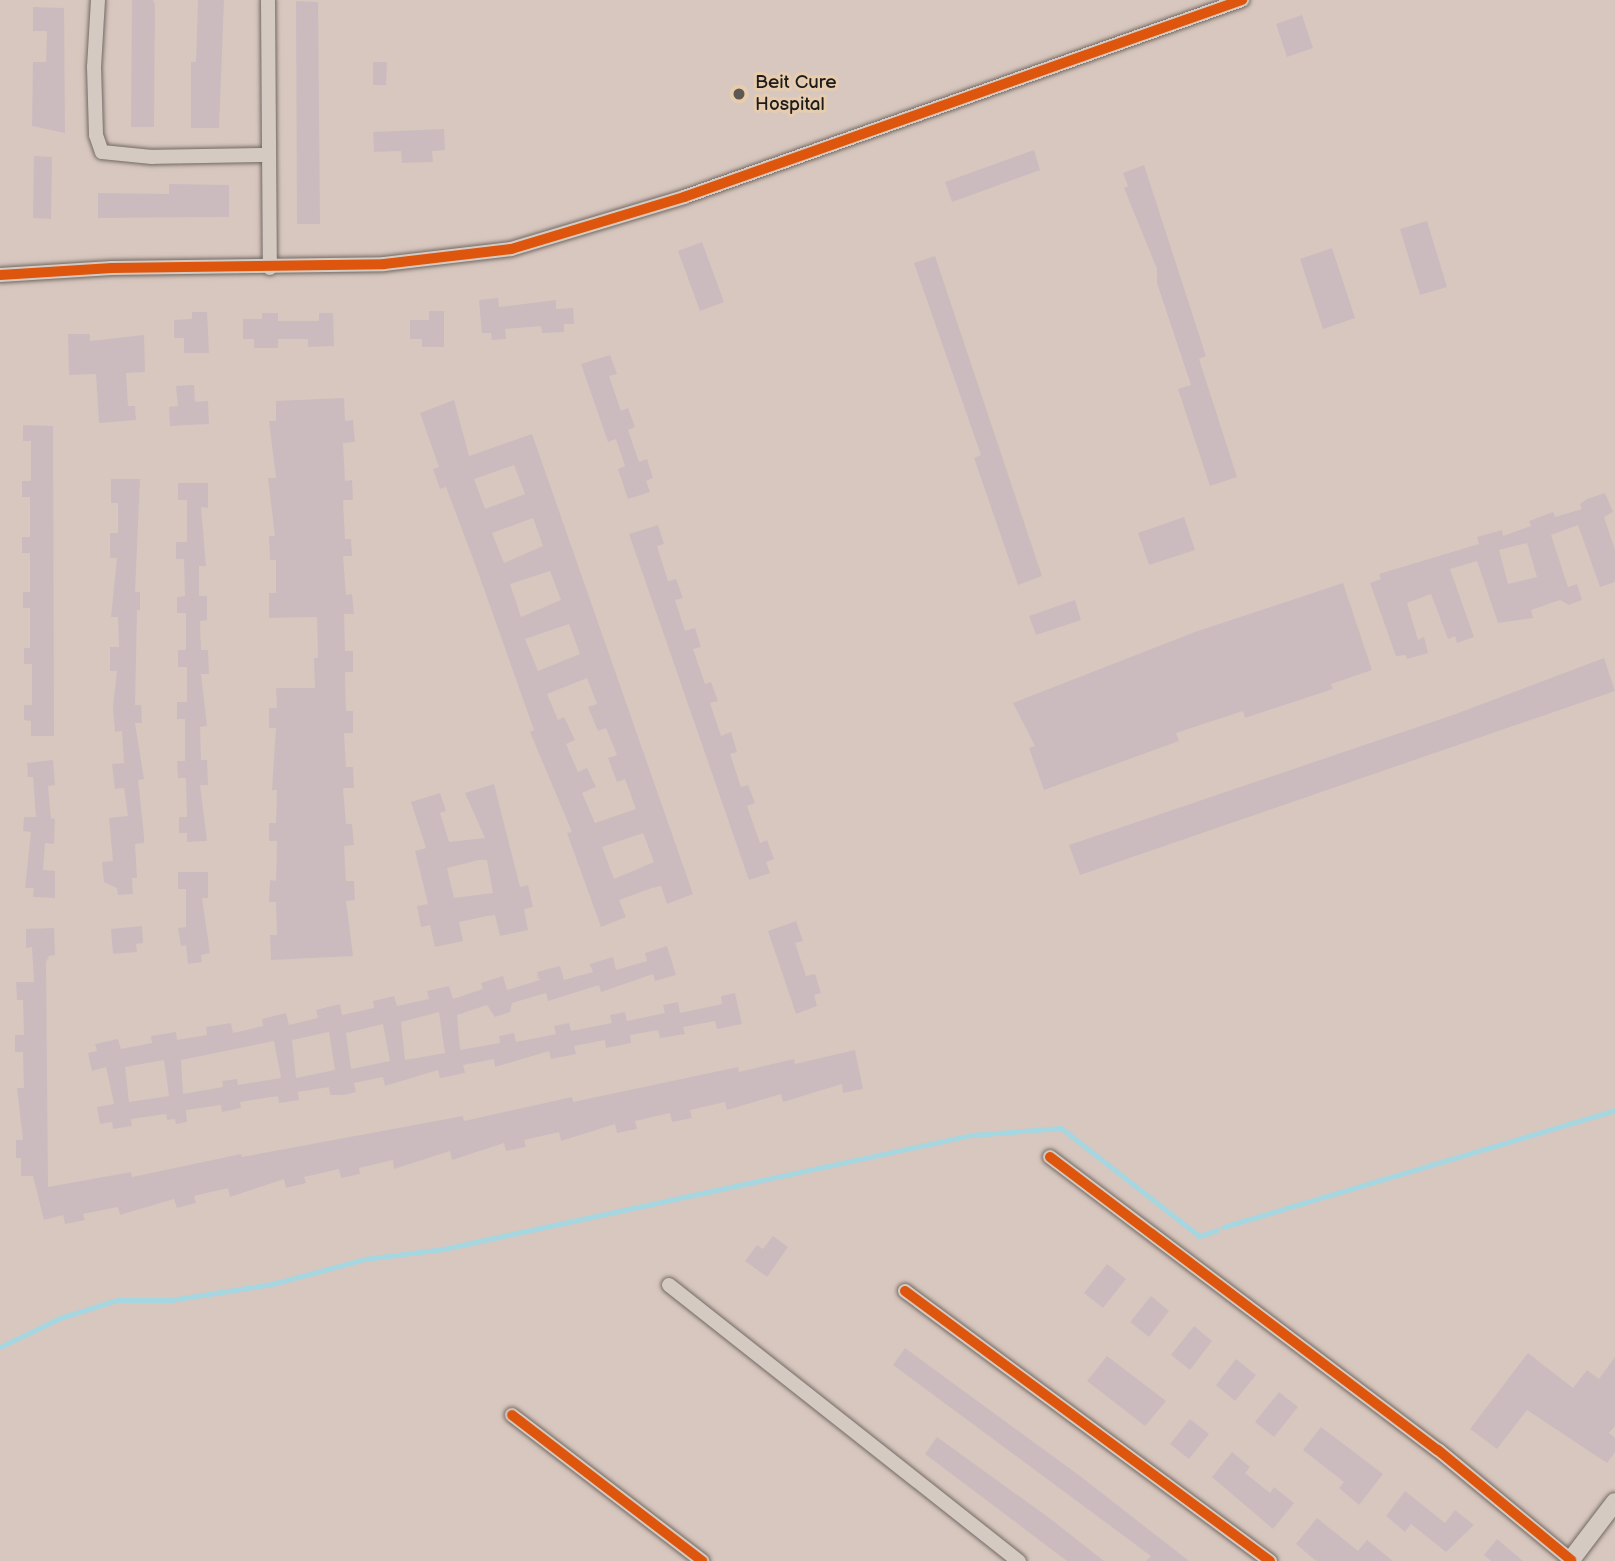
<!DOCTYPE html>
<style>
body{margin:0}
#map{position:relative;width:1615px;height:1561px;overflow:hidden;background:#d8c7be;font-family:"Balsamiq Sans",sans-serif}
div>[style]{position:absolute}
.stream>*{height:5px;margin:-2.5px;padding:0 2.5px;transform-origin:2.5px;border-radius:2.5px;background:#a6d6e0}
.building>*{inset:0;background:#cbbbbf}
.roads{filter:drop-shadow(0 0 2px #716965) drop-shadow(0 0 2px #716965)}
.minor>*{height:14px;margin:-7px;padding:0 7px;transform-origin:7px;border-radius:7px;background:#d5cac1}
.tertiary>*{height:18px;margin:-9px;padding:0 9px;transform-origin:9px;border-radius:9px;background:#d5cac1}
.cycleway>*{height:10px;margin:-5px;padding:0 5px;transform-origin:5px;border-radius:5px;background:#de560d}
.dots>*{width:19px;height:19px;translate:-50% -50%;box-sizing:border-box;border:4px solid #e7ccae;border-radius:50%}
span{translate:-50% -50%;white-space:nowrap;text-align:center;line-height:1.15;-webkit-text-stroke:6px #e7ccae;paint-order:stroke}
.poi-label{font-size:19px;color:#1c1c1c}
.left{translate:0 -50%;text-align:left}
</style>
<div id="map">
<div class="stream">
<div style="left:1223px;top:1227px;width:409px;rotate:-16.6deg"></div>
<div style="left:0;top:1347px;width:67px;rotate:-25.8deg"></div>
<div style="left:60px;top:1318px;width:60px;rotate:-17.5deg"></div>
<div style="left:117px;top:1300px;width:54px"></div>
<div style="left:171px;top:1300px;width:102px;rotate:-9deg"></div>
<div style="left:272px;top:1284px;width:96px;rotate:-15deg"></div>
<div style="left:365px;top:1259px;width:79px;rotate:-7.3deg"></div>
<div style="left:443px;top:1249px;width:540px;rotate:-12.18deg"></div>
<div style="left:971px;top:1135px;width:90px;rotate:-4.4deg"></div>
<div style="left:1061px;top:1128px;width:175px;rotate:38deg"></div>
<div style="left:1199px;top:1236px;width:19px;rotate:-18deg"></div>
</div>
<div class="building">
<div style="clip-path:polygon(132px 0,153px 0,155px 5px,154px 127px,131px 127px)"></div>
<div style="clip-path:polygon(198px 0,224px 0,219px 128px,191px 128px,191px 62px,196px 62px)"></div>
<div style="clip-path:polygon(296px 1px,318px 2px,320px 224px,297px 224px)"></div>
<div style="clip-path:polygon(33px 7px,64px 8px,65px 133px,32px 126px,33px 62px,46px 62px,47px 31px,33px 31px)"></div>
<div style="clip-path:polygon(1302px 15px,1313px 48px,1287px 57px,1276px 24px)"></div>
<div style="clip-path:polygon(373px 62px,387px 62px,386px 85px,373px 85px)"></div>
<div style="clip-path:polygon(444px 129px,445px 150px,432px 151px,433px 162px,402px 163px,401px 151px,374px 152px,373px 132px)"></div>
<div style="clip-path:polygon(1034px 150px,1040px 170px,952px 202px,945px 182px)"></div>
<div style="clip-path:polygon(34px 156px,52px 157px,51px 219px,33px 218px)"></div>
<div style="clip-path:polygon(1144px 165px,1206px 356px,1199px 359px,1237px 477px,1210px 486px,1178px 389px,1191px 385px,1157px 283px,1157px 269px,1124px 188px,1128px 186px,1123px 173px)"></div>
<div style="clip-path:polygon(169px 184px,229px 185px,229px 217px,98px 218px,98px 193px,169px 194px)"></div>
<div style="clip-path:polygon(1427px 221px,1447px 287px,1420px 295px,1400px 229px)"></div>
<div style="clip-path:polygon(702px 242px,724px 302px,700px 311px,678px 251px)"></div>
<div style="clip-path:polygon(1332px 248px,1355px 318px,1323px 329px,1300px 259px)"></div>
<div style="clip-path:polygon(935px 256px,1042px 576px,1018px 585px,974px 458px,981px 455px,914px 263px)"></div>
<div style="clip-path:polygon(498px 298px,499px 307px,556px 300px,556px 309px,573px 308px,574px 324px,564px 324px,564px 332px,542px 333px,541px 326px,505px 329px,506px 339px,492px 340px,491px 333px,482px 333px,479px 300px)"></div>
<div style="clip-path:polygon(429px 311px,444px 311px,444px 347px,422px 347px,422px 339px,410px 339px,410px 320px,429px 320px)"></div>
<div style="clip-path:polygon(192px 312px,207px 312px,209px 353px,184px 353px,184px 338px,174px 338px,174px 320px,192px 319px)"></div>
<div style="clip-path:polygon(262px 313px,278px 313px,278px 321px,319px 321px,319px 313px,333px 313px,334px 346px,308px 347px,308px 339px,278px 339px,278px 348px,254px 348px,254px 339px,243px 339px,243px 319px,262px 319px)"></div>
<div style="clip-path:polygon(68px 334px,90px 334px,90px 341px,144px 335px,145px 372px,126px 373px,128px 406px,135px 406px,136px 420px,99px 423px,96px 374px,69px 375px)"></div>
<div style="clip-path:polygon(610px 355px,617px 374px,609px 376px,621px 411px,628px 408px,635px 427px,628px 430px,639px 462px,647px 459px,653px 478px,646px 481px,650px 492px,628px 499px,618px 469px,625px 466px,616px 439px,608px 442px,581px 364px)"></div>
<div style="clip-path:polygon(194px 385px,195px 402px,208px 401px,209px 424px,170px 426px,169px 407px,178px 406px,176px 386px)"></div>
<div style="clip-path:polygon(344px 398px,345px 421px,353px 420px,355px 442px,343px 443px,345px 481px,352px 480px,353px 500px,343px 500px,345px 539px,351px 539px,352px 556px,343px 556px,346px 595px,352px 594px,354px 614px,344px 614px,345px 651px,353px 651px,353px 672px,345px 672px,346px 711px,353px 711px,353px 733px,344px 733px,346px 767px,353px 767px,354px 788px,343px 788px,346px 824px,352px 824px,354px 845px,344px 846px,346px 881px,354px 881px,355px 900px,346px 901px,353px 956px,271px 960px,270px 935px,277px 935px,276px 902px,269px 902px,270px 880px,276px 881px,277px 841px,269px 841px,269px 823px,276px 823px,277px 790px,272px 790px,276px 728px,269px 728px,269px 708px,277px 708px,276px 688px,315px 688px,314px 658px,318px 658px,317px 617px,269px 618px,269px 593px,276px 593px,276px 560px,270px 560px,269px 536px,275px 536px,268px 478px,276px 478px,269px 421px,276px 421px,276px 401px)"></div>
<div style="clip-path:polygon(evenodd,454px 400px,469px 456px,532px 434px,693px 894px,667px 904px,661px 886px,652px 888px,619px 900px,626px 917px,601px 927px,567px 833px,572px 832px,530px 732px,534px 730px,478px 572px,446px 487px,440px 489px,433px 469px,439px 467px,420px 413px,454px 400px,514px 465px,525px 494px,485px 509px,474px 479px,514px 465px,454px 400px,533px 518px,543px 546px,504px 563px,492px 533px,533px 518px,454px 400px,550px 571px,561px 600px,521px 617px,510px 584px,550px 571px,454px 400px,569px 624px,580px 654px,538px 671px,525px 639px,569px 624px,454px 400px,587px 678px,597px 704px,588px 707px,598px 731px,606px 728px,617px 755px,608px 758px,617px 782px,625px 779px,636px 809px,595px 823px,582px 793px,596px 787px,587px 768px,578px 772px,566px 744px,575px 740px,564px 717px,558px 720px,547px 694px,587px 678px,454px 400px,643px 833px,654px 862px,614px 879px,602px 847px,643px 833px)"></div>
<div style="clip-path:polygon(23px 425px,53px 426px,54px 736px,31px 736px,31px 721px,24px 720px,24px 705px,32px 705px,32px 664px,24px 664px,24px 648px,30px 648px,30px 608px,23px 608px,23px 592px,30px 592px,30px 553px,22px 553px,22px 537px,30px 537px,30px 497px,22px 497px,22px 481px,31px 481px,31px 441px,23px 441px)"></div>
<div style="clip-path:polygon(111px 479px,140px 479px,135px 592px,140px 592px,140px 610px,137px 610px,135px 705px,141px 705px,142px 723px,135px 723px,144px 779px,138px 780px,144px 836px,144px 843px,135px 844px,137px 878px,132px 878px,133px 894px,118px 895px,117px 888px,104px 882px,102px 862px,113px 861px,109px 818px,128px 816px,124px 788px,115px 789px,112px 764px,124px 763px,122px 731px,115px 732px,113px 707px,117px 671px,110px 671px,110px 647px,119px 647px,118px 617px,111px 617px,117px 558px,110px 558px,110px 533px,118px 533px,118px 503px,111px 503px)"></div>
<div style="clip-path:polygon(178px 483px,208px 483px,208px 508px,201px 507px,206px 566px,199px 566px,199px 596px,207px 596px,207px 620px,200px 621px,201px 650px,208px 650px,209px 674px,201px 674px,207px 726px,200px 727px,201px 760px,207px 760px,208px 785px,200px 785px,207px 841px,187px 842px,187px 833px,179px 833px,179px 817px,187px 817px,186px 778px,178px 778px,177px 761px,185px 761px,185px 719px,177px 719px,177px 702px,187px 702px,187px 667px,178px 667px,178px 650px,186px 650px,186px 613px,177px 613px,177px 597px,185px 596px,184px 559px,176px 559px,176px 542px,187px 542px,187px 500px,178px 500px)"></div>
<div style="clip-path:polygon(evenodd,1605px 493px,1613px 512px,1604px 517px,1615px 550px,1615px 582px,1600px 587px,1578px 525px,1551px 535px,1568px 587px,1577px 584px,1582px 600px,1569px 605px,1560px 600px,1531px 610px,1533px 618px,1498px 623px,1477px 561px,1450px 569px,1474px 637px,1457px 643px,1455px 636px,1448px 639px,1431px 594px,1407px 603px,1418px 640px,1424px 637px,1428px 653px,1407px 659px,1406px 655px,1396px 656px,1370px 583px,1381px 579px,1379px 574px,1479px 544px,1477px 537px,1502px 530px,1503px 536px,1531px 526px,1529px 521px,1553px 512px,1555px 517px,1582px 509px,1580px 504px,1587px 499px,1605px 493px,1527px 543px,1537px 577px,1508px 584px,1499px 550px,1527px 543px)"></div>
<div style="clip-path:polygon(1184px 517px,1195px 550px,1149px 565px,1138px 533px)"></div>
<div style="clip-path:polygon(658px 525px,664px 544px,657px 546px,668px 581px,676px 579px,683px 598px,675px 600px,685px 631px,695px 628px,701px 647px,693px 649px,705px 684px,711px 682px,718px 701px,710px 703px,721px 736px,731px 732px,737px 752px,730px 754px,741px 787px,748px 785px,755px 803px,747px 806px,760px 843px,767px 840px,774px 859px,766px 862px,770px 873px,749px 880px,629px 534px)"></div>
<div style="clip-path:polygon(1343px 583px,1372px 670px,1331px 684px,1333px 689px,1245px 718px,1243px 711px,1176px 733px,1179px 741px,1044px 790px,1029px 748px,1035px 746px,1013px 703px,1195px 632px)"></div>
<div style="clip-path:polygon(1075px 600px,1081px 620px,1036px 635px,1029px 616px)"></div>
<div style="clip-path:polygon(1604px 658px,1615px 691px,1080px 875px,1069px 845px,1453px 715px)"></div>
<div style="clip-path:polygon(53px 760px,55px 785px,48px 786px,51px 818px,55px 819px,54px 844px,45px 843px,43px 870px,55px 871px,55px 898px,33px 897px,34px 888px,25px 888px,31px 832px,23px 831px,24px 817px,36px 817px,33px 777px,28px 777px,27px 763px)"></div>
<div style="clip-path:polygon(evenodd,494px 784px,520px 887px,528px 885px,533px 907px,524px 909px,528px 930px,500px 936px,495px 915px,487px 916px,459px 922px,463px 941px,435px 947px,430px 925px,421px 927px,417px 906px,428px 904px,415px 851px,426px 848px,411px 802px,440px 793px,446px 811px,440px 813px,449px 842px,485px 838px,465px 793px,494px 784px,479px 860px,487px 860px,493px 893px,454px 898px,447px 868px,479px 860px)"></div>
<div style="clip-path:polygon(178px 872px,208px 872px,208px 898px,202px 898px,210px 953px,201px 955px,202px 962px,188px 964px,186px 945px,181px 946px,178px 928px,186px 927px,186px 889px,178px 889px)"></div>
<div style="clip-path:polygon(796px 921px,803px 941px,795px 943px,806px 976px,815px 974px,821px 993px,814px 995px,817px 1006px,796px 1014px,768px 931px)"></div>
<div style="clip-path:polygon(142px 926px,143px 943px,136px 944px,137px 952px,113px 954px,111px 929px)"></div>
<div style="clip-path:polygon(54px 928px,55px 955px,49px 956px,46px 962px,48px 1187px,131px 1172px,132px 1177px,241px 1154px,242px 1157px,463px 1116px,464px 1121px,572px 1097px,573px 1102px,738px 1067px,739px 1072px,794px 1059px,795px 1064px,855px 1050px,863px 1089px,843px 1093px,842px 1084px,783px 1102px,781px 1094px,727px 1110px,725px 1102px,690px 1110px,692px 1118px,672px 1122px,670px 1113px,635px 1121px,637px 1129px,617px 1133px,615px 1124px,561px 1141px,559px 1132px,524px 1140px,526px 1147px,506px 1151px,504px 1143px,452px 1160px,450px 1151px,394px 1169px,393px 1160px,359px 1168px,360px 1174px,341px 1178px,339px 1169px,304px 1177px,306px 1183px,286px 1188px,284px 1179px,230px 1197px,228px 1188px,194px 1196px,196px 1203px,177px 1208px,174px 1199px,120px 1215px,118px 1207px,83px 1214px,85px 1220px,65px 1224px,63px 1215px,44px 1220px,33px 1176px,21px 1176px,21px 1158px,16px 1158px,16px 1140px,23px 1140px,17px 1088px,24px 1088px,23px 1052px,15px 1052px,15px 1035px,24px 1035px,23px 1000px,17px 1000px,16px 982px,34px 982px,32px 947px,26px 948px,26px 929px)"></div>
<div style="clip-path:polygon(evenodd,667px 946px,676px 975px,655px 981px,653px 974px,601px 992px,599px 985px,548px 1001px,546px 993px,512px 1003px,510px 1012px,495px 1017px,487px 1005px,457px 1015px,460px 1050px,500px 1043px,499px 1036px,514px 1033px,516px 1042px,556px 1034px,554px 1026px,569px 1023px,571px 1031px,612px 1023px,610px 1015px,625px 1012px,627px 1021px,665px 1013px,663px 1005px,678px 1002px,680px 1013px,722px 1004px,721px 996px,735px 993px,742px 1024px,717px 1029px,715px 1021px,683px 1027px,685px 1034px,660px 1038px,658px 1030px,630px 1035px,631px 1043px,606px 1048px,605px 1040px,574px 1046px,576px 1054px,551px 1059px,549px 1051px,495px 1067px,494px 1059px,463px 1065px,465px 1073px,440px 1078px,438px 1070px,385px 1086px,383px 1077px,354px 1083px,356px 1092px,344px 1095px,330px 1095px,329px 1087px,298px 1092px,299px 1100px,279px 1103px,278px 1096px,240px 1102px,241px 1108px,222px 1112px,221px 1105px,186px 1110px,187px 1122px,176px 1124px,175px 1119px,167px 1120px,166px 1114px,131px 1119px,132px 1126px,113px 1129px,112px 1122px,100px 1124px,97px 1107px,114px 1104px,106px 1067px,92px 1071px,88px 1053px,97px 1051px,95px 1044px,118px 1039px,121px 1049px,152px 1043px,151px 1036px,176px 1032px,177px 1040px,207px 1035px,206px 1027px,231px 1023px,233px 1033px,263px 1026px,262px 1019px,286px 1013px,289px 1025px,318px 1018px,316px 1010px,340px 1004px,342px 1015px,374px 1008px,373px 1001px,394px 996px,397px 1006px,429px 999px,427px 991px,449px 986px,453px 999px,483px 989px,481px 983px,503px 976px,507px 990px,540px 980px,537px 972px,560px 966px,564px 980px,593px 972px,590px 964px,613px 957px,616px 970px,647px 961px,645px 953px,667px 946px,439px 1012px,445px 1053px,405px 1060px,401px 1022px,439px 1012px,667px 946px,383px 1024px,390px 1061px,351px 1069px,346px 1033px,383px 1024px,667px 946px,329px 1032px,335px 1070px,296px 1078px,292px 1040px,329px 1032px,667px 946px,274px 1041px,281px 1078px,238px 1085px,237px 1079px,222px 1081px,223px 1087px,183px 1094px,181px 1060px,274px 1041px,667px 946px,164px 1060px,169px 1096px,129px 1102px,125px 1067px,164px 1060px)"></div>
<div style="clip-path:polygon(773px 1236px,788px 1247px,767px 1277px,745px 1261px,757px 1245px,763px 1249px)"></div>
<div style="clip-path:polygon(1107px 1264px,1126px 1279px,1103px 1308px,1084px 1293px)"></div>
<div style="clip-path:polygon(1151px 1296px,1169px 1311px,1149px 1337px,1130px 1322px)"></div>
<div style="clip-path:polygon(1194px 1326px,1212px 1341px,1190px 1370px,1171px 1355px)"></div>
<div style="clip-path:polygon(905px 1348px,1080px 1476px,1189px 1561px,1146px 1561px,1151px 1556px,893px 1365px)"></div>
<div style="clip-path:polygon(1528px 1353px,1573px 1388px,1587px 1370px,1599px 1379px,1615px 1357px,1615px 1426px,1609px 1433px,1615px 1438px,1615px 1452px,1607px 1463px,1527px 1410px,1497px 1449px,1470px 1429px)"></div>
<div style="clip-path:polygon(1107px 1356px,1166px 1401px,1145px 1426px,1087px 1381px)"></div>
<div style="clip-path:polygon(1236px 1359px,1256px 1375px,1235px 1401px,1216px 1385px)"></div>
<div style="clip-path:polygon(1279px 1392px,1298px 1407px,1274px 1437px,1255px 1422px)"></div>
<div style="clip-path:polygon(1190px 1419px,1209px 1434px,1189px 1459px,1170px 1444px)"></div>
<div style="clip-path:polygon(1321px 1427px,1383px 1474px,1359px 1505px,1339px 1488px,1344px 1482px,1303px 1450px)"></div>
<div style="clip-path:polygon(937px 1437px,1048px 1517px,1104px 1561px,1067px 1561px,1051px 1549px,925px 1454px)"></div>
<div style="clip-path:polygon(1232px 1452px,1250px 1467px,1245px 1473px,1270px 1493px,1274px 1487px,1294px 1503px,1273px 1529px,1212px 1477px)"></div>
<div style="clip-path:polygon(1405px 1491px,1445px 1523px,1455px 1510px,1474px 1525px,1446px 1552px,1411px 1524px,1405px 1532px,1386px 1516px)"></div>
<div style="clip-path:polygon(1317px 1518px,1358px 1551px,1367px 1540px,1393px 1561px,1316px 1561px,1296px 1544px)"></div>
<div style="clip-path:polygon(1497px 1539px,1523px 1561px,1491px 1561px,1484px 1555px)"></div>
</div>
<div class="roads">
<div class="minor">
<div style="left:98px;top:0;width:67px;rotate:93.4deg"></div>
<div style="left:94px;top:67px;width:68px;rotate:88.3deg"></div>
<div style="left:96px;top:135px;width:18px;rotate:71deg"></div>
<div style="left:102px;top:152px;width:50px;rotate:5.7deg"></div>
<div style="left:152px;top:157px;width:116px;rotate:-1deg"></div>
<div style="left:268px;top:0;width:268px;rotate:89.6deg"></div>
<div style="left:0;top:275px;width:112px;rotate:-3.6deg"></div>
<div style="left:112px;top:268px;width:272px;rotate:-0.8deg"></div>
<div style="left:384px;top:264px;width:128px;rotate:-6.7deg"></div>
<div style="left:511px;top:249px;width:181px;rotate:-16.7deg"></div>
<div style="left:684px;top:197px;width:592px;rotate:-19.45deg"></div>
<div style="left:1050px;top:1157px;width:486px;rotate:37.1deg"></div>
<div style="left:1438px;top:1450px;width:173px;rotate:39.6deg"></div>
<div style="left:669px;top:1285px;width:446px;rotate:38.3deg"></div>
<div style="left:905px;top:1291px;width:454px;rotate:36.5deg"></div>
<div style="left:512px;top:1415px;width:240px;rotate:37.5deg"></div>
</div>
<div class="tertiary">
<div style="left:1570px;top:1561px;width:74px;rotate:-52.7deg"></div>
</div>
</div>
<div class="cycleway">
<div style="left:0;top:275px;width:112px;rotate:-3.6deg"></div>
<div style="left:112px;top:268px;width:272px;rotate:-0.8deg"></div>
<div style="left:384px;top:264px;width:128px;rotate:-6.7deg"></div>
<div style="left:511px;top:249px;width:181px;rotate:-16.7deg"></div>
<div style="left:684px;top:197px;width:592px;rotate:-19.45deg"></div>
<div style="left:1050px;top:1157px;width:486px;rotate:37.1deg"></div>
<div style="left:1438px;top:1450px;width:173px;rotate:39.6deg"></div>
<div style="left:905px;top:1291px;width:454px;rotate:36.5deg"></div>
<div style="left:512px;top:1415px;width:240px;rotate:37.5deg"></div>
</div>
<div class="dots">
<div style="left:739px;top:94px;background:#5e5855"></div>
</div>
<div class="poi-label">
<span class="left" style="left:755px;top:94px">Beit Cure<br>Hospital</span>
</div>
</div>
